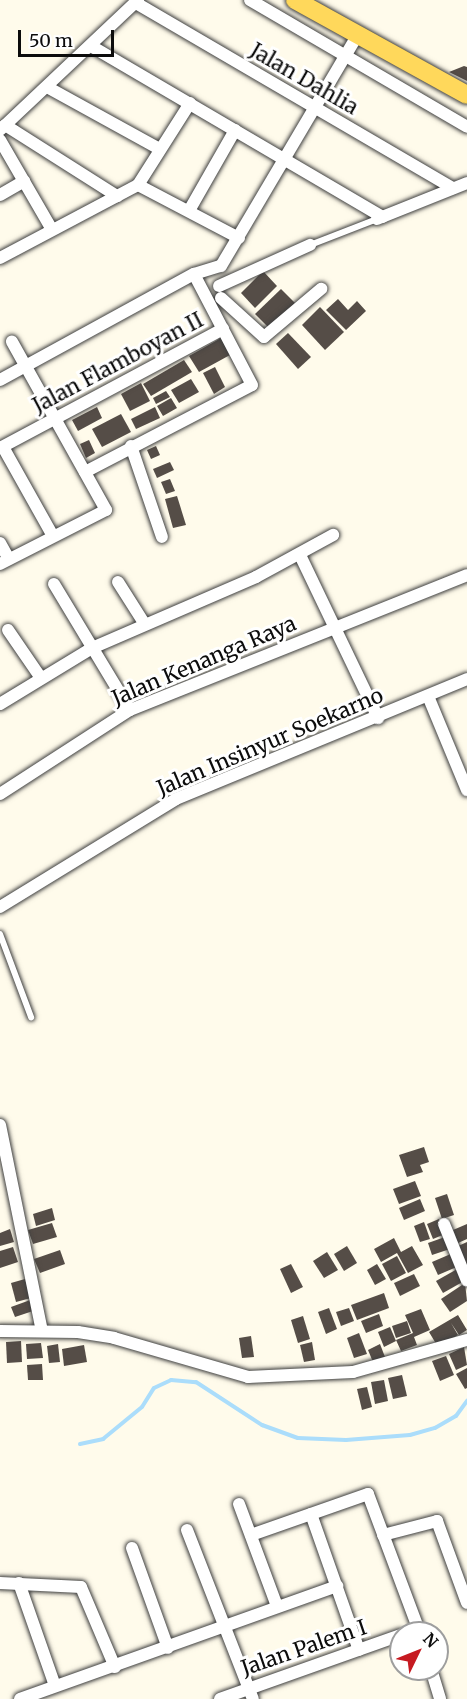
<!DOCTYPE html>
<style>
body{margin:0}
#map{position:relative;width:467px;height:1699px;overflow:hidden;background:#fffbeb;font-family:Merriweather,serif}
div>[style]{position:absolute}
.stream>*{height:4px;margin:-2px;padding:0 2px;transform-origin:2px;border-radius:2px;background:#abddfb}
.building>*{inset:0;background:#554d47}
.roads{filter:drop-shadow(0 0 2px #3f3f3f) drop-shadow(0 0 2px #3f3f3f)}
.lane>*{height:6px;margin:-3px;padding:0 3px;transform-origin:3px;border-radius:3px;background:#fff}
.street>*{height:12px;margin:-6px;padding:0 6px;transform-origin:6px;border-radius:6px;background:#fff}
.primary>*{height:18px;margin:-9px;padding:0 9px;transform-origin:9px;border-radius:9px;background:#ffd85b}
span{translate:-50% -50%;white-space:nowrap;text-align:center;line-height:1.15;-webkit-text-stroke:6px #fff;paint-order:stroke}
.street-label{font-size:21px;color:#0c0c0c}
.north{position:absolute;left:389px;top:1621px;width:60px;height:60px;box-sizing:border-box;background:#fff;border:2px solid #9e9e9e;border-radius:50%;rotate:47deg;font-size:16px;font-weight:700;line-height:24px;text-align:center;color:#0c0c0c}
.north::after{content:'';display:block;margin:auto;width:21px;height:27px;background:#c61a21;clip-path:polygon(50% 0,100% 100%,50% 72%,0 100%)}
.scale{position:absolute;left:18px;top:30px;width:96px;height:27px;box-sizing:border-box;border:3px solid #0c0c0c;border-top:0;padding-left:8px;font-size:18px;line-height:21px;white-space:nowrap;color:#0c0c0c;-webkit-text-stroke:4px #fff;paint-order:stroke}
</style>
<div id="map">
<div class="stream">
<div style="left:80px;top:1444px;width:24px;rotate:-12deg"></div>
<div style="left:103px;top:1439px;width:50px;rotate:-39.4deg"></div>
<div style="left:142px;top:1407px;width:22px;rotate:-58deg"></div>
<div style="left:154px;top:1388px;width:19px;rotate:-25deg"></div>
<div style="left:171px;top:1380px;width:25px;rotate:5deg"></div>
<div style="left:196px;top:1382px;width:79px;rotate:33.1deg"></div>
<div style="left:262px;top:1425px;width:38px;rotate:20deg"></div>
<div style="left:298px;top:1438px;width:48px;rotate:2.4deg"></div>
<div style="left:346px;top:1440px;width:64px;rotate:-4.5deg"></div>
<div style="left:410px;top:1435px;width:26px;rotate:-16deg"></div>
<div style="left:435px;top:1428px;width:24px;rotate:-30deg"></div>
<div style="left:456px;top:1416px;width:19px;rotate:-54deg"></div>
</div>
<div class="building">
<div style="clip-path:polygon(464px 66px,467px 67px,467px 81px,449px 72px)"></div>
<div style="clip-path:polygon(263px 271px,277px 286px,255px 308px,241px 293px)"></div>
<div style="clip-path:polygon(281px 289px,295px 303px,269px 328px,255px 314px)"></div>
<div style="clip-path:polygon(338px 299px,348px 310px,357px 301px,366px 311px,346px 330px,326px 310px)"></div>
<div style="clip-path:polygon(320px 307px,344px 332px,325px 350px,302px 325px)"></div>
<div style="clip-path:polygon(288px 333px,311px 357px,298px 369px,276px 344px)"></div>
<div style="clip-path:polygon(221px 338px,230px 355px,199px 372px,189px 356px)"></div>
<div style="clip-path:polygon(184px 360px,192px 372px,151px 396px,143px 384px)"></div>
<div style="clip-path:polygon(215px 367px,225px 387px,214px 394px,203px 373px)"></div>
<div style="clip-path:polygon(191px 379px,199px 392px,179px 403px,171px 390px)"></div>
<div style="clip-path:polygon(141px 383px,150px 401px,130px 411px,121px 394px)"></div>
<div style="clip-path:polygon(166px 391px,170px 397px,156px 404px,153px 398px)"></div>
<div style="clip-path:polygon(171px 398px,177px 408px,163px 416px,157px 406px)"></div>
<div style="clip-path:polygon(97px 407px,102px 418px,78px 431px,72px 420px)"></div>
<div style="clip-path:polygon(155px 407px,160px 418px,136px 429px,131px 419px)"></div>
<div style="clip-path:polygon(121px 414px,131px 432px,102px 447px,92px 429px)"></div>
<div style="clip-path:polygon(89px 440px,95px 453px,86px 458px,80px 444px)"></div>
<div style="clip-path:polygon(156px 446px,160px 455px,151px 459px,147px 450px)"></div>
<div style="clip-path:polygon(170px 462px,174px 470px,157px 478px,153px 469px)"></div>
<div style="clip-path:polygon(170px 479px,175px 491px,166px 494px,161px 482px)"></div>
<div style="clip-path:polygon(177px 496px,186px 525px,173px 528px,165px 499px)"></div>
<div style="clip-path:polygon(424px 1147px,429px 1162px,420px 1165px,423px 1172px,407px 1177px,399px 1155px)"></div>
<div style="clip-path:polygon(415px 1181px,421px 1196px,399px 1204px,393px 1189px)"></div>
<div style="clip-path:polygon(447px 1194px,454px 1215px,442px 1219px,435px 1198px)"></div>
<div style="clip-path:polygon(420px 1199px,425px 1211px,404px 1220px,399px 1208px)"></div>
<div style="clip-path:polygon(52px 1208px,55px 1220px,36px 1226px,33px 1214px)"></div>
<div style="clip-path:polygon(439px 1219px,445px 1234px,433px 1239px,427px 1224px)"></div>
<div style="clip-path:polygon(424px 1222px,430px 1239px,420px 1242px,414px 1226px)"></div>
<div style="clip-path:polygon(52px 1223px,57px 1237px,33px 1244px,28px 1230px)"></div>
<div style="clip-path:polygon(467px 1224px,467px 1239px,458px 1243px,453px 1230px)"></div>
<div style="clip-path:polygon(10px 1229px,14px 1242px,0 1246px,0 1233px)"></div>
<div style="clip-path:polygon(445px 1237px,450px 1249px,432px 1255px,428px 1243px)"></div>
<div style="clip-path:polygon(394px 1238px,401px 1252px,412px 1246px,423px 1265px,408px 1273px,397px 1253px,381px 1262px,374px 1249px)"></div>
<div style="clip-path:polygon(467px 1242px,467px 1269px,456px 1247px)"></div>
<div style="clip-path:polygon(347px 1246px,357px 1263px,344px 1271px,334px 1254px)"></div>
<div style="clip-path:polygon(13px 1247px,18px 1262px,0 1268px,0 1251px)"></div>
<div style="clip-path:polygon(60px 1250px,65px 1264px,40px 1273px,34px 1259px)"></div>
<div style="clip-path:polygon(327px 1252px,338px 1270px,324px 1278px,313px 1261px)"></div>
<div style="clip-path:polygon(453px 1253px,459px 1266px,438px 1275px,432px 1262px)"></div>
<div style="clip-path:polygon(397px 1256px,406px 1273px,391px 1281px,382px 1264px)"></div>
<div style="clip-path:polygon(291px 1264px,303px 1287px,291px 1293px,280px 1269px)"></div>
<div style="clip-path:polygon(377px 1264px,386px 1279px,375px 1285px,367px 1270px)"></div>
<div style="clip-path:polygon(459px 1268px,466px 1280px,443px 1293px,436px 1281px)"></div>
<div style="clip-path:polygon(414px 1274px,420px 1286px,400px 1296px,394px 1283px)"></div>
<div style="clip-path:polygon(25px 1279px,31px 1298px,16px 1302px,11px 1283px)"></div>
<div style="clip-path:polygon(465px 1283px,467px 1301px,450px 1312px,441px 1299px)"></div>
<div style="clip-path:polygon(384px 1293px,389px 1308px,357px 1320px,351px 1305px)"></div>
<div style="clip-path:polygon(33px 1299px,36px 1310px,15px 1317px,11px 1307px)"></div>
<div style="clip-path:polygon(329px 1308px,337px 1329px,326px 1334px,318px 1312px)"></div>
<div style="clip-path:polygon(349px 1308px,354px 1321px,341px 1326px,336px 1312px)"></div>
<div style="clip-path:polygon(421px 1309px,430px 1330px,414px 1337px,417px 1345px,401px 1351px,396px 1340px,413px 1333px,405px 1315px)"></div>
<div style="clip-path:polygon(379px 1314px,383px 1326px,366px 1333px,361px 1321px)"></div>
<div style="clip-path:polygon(458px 1315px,467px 1330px,459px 1335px,451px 1323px,458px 1335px,438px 1347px,429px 1332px)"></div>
<div style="clip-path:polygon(303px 1316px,310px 1339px,298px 1343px,291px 1320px)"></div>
<div style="clip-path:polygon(407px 1321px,411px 1333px,396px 1338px,392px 1326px)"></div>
<div style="clip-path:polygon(390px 1327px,396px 1341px,384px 1347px,378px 1332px)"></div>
<div style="clip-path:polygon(359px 1333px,367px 1354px,354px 1358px,347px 1338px)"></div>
<div style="clip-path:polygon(251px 1336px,254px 1357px,242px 1358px,239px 1338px)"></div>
<div style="clip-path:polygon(21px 1341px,22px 1362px,7px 1363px,6px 1342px)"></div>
<div style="clip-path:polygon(312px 1342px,315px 1360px,304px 1362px,300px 1345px)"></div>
<div style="clip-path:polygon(41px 1343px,43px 1358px,27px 1359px,26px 1344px)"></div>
<div style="clip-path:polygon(58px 1344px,60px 1362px,49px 1363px,47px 1346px)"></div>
<div style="clip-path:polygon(380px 1344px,385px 1357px,373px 1362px,368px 1350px)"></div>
<div style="clip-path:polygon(84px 1345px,87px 1362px,64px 1366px,62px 1349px)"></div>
<div style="clip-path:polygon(464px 1347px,467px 1365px,456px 1370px,449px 1354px)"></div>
<div style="clip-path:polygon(446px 1356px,454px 1375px,440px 1381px,432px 1361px)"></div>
<div style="clip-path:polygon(42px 1364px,43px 1380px,28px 1380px,27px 1365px)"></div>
<div style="clip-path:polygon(467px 1368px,467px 1388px,465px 1389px,456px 1374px)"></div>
<div style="clip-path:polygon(402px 1375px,407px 1396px,393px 1399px,388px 1378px)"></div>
<div style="clip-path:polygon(384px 1380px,388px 1401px,375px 1404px,371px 1382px)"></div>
<div style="clip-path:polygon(367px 1387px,372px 1407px,362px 1410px,357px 1389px)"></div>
</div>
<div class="roads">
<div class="lane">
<div style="left:310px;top:245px;width:72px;rotate:-21.2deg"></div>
<div style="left:0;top:934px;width:89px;rotate:69.5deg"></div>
</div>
<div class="street">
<div style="left:250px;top:0;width:251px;rotate:30.3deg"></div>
<div style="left:136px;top:3px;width:367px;rotate:30.3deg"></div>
<div style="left:91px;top:46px;width:338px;rotate:30.4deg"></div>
<div style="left:47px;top:87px;width:129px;rotate:28.8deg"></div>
<div style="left:5px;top:125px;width:133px;rotate:32.4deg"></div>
<div style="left:0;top:130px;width:190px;rotate:-43.3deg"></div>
<div style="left:0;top:140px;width:102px;rotate:59.9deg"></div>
<div style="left:138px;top:185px;width:114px;rotate:27.7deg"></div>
<div style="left:0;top:195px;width:28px;rotate:-30deg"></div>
<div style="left:190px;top:209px;width:91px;rotate:-60.3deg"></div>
<div style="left:377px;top:219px;width:97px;rotate:-21.8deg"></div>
<div style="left:0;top:258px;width:156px;rotate:-27.9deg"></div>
<div style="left:138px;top:185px;width:97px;rotate:-57.6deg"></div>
<div style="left:219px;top:286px;width:100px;rotate:-24.3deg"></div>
<div style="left:221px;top:298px;width:58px;rotate:42.2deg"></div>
<div style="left:264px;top:337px;width:75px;rotate:-40.1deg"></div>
<div style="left:0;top:380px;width:221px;rotate:-28.7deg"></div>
<div style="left:194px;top:274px;width:28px;rotate:-17deg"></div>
<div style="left:221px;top:266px;width:267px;rotate:-59.4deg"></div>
<div style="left:131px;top:446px;width:96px;rotate:71.2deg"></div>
<div style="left:3px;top:447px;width:102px;rotate:60.7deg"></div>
<div style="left:0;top:448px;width:253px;rotate:-28.1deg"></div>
<div style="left:85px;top:472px;width:188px;rotate:-27.5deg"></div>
<div style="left:252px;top:385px;width:125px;rotate:-117.6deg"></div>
<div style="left:0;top:543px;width:18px;rotate:61deg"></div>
<div style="left:300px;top:555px;width:181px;rotate:64.4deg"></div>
<div style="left:0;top:564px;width:119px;rotate:-27deg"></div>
<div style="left:106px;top:510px;width:193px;rotate:-119.2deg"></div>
<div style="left:118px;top:582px;width:49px;rotate:57.6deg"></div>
<div style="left:54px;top:584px;width:147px;rotate:58.9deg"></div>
<div style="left:8px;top:630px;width:58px;rotate:55.5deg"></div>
<div style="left:428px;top:696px;width:102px;rotate:67.5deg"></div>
<div style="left:0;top:704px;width:108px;rotate:-31.3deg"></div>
<div style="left:92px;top:648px;width:179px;rotate:-23.4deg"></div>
<div style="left:256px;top:577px;width:88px;rotate:-28.6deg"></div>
<div style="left:0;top:794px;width:155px;rotate:-32.9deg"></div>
<div style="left:130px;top:710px;width:363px;rotate:-21.8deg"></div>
<div style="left:0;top:907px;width:206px;rotate:-31.5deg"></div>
<div style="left:176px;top:799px;width:315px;rotate:-22.4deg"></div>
<div style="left:0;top:1125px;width:210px;rotate:78.5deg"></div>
<div style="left:444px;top:1224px;width:61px;rotate:68deg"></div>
<div style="left:0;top:1331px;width:78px;rotate:0.7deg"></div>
<div style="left:78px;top:1332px;width:36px;rotate:9deg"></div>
<div style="left:114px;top:1338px;width:140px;rotate:16.2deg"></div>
<div style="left:248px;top:1377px;width:105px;rotate:-2.7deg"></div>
<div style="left:353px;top:1372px;width:118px;rotate:-15.7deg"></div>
<div style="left:239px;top:1504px;width:109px;rotate:69.6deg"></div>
<div style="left:311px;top:1514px;width:144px;rotate:70.6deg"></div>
<div style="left:187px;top:1530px;width:181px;rotate:68.7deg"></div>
<div style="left:251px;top:1535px;width:124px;rotate:-19.3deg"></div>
<div style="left:368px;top:1494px;width:148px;rotate:69.5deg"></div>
<div style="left:383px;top:1535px;width:56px;rotate:-14.5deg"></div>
<div style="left:437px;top:1521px;width:87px;rotate:69.9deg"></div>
<div style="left:132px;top:1548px;width:106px;rotate:70.2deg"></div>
<div style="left:0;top:1583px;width:81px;rotate:2.8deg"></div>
<div style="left:81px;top:1587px;width:87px;rotate:67deg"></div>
<div style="left:19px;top:1583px;width:109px;rotate:70.7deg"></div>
<div style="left:431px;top:1669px;width:31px;rotate:73deg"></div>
<div style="left:20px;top:1699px;width:337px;rotate:-19.6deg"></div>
<div style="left:220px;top:1699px;width:192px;rotate:-19.5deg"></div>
</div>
<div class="primary">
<div style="left:295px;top:0;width:196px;rotate:28.9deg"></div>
</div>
</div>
<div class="street-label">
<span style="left:304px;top:79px;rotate:30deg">Jalan Dahlia</span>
<span style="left:118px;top:363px;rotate:-28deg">Jalan Flamboyan II</span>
<span style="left:204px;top:661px;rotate:-23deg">Jalan Kenanga Raya</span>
<span style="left:270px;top:742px;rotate:-23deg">Jalan Insinyur Soekarno</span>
<span style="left:304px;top:1648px;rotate:-19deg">Jalan Palem I</span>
</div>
<div class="north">N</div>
<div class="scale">50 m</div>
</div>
